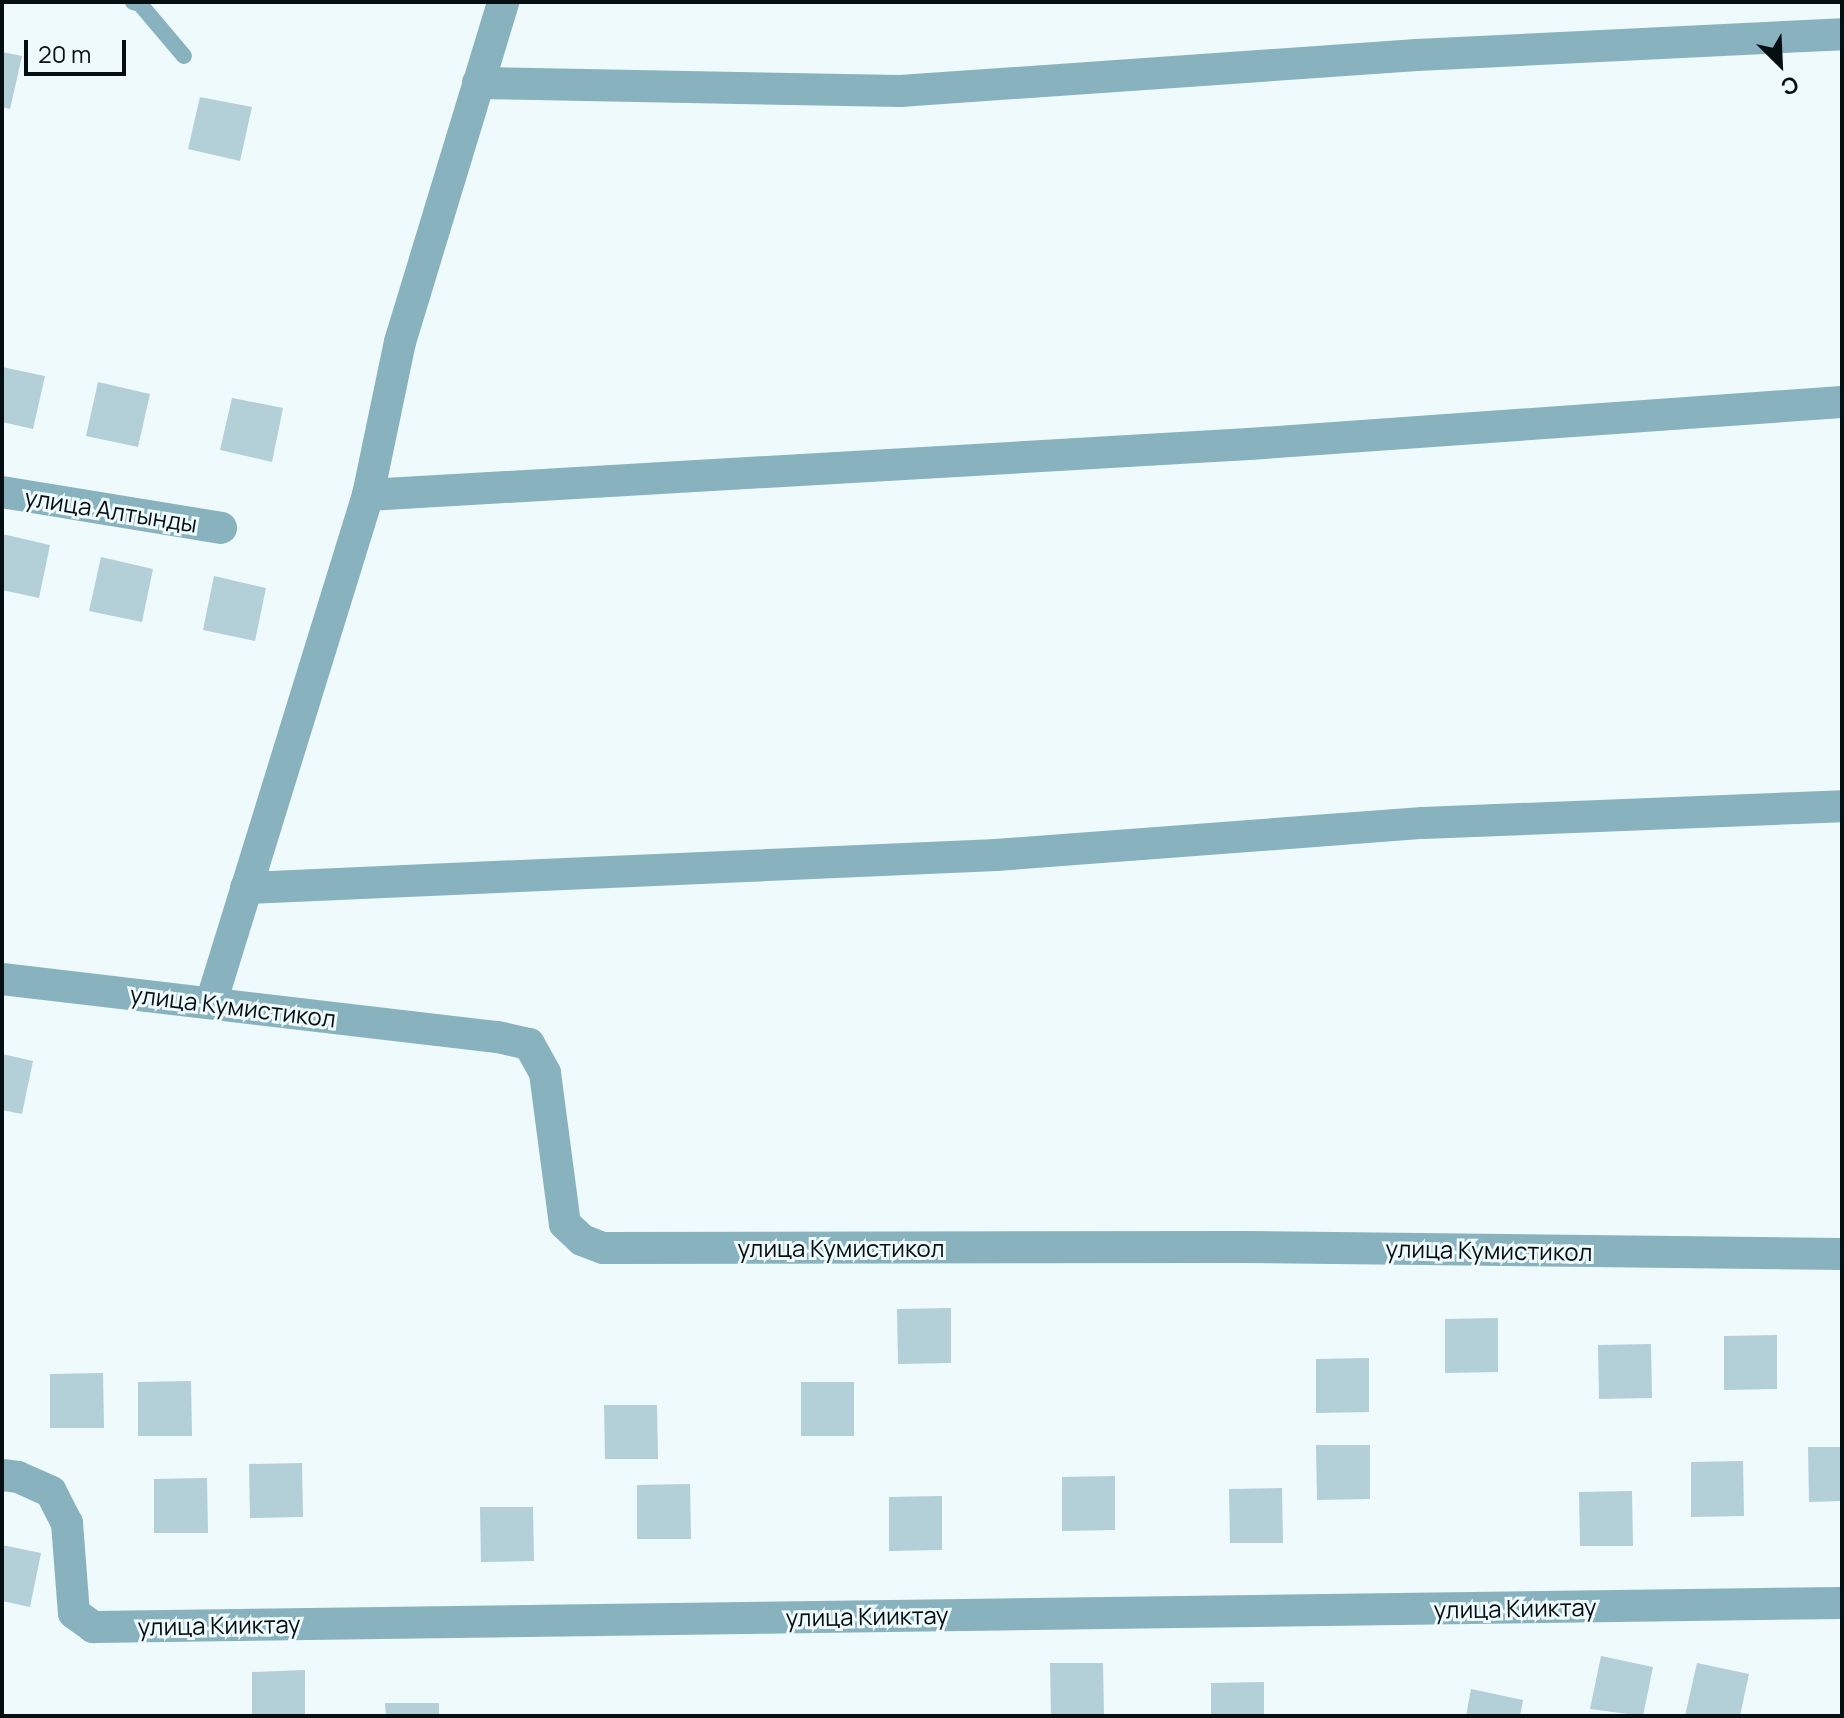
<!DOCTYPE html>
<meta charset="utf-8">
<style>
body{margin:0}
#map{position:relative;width:1844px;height:1718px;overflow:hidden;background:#effafd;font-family:Manrope,sans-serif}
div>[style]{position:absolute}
.building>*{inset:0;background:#b3cfd7}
.lane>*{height:16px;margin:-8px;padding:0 8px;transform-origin:8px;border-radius:8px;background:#88b2bd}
.street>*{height:32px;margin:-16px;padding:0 16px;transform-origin:16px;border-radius:16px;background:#88b2bd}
span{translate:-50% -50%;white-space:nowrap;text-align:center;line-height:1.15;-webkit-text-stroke:6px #effafd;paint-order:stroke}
.street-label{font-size:24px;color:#050f11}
.frame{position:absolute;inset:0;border:4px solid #050f11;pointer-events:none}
.north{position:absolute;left:1740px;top:24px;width:80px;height:80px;-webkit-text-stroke:6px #effafd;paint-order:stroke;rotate:156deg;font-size:22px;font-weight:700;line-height:32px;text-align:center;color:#050f11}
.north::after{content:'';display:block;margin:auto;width:28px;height:36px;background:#050f11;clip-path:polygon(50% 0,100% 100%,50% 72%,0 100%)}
.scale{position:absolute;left:24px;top:40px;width:102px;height:36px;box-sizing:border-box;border:4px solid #050f11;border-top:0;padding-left:10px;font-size:24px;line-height:28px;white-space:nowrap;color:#050f11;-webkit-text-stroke:6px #effafd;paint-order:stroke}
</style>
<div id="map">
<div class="building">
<div style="clip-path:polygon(2px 52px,22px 56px,10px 109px,2px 107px)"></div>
<div style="clip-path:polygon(200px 97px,252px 107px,240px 161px,188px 149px)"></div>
<div style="clip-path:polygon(2px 367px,45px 376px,33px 429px,2px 422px)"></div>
<div style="clip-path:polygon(98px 382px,150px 394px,138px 447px,86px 436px)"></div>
<div style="clip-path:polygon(232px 398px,283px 408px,272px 462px,220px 450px)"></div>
<div style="clip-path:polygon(2px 534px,50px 545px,39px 598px,2px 590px)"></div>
<div style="clip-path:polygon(101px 557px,153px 569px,142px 622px,89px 611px)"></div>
<div style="clip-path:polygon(214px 576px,266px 588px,255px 641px,203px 630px)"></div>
<div style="clip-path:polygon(2px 1054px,33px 1061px,22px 1114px,2px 1110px)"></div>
<div style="clip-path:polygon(951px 1308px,951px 1363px,898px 1364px,897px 1309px)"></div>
<div style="clip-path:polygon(1498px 1318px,1498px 1372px,1445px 1373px,1445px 1319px)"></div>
<div style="clip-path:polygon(1777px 1335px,1777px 1389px,1724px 1390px,1724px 1336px)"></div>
<div style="clip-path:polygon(1651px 1344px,1652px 1398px,1599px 1399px,1598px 1345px)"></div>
<div style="clip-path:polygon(1369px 1358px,1369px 1412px,1316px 1413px,1316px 1359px)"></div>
<div style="clip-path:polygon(103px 1373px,104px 1428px,50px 1428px,50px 1374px)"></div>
<div style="clip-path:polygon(191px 1381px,192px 1436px,138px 1436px,138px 1382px)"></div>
<div style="clip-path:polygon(801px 1382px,854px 1382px,854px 1436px,801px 1436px)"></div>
<div style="clip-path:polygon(604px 1405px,657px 1405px,658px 1459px,605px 1459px)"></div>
<div style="clip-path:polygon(1316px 1445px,1370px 1445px,1370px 1499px,1317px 1500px)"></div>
<div style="clip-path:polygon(1808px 1447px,1842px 1447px,1842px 1501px,1809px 1502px)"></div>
<div style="clip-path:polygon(1743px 1461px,1744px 1516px,1691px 1517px,1691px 1462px)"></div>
<div style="clip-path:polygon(302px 1463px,303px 1517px,250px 1518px,249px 1464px)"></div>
<div style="clip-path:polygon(1115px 1476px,1115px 1530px,1062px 1531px,1062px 1477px)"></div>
<div style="clip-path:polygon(207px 1478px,208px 1533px,154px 1533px,154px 1479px)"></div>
<div style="clip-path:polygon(690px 1484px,691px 1539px,637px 1539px,637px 1485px)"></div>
<div style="clip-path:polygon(1282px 1488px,1283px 1543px,1230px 1543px,1229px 1489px)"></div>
<div style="clip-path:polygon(1632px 1491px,1633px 1546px,1580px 1546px,1579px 1492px)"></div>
<div style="clip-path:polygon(942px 1496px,942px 1550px,889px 1551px,889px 1497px)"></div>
<div style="clip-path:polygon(480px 1507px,533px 1507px,534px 1561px,481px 1562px)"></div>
<div style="clip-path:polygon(2px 1545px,41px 1553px,30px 1607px,2px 1601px)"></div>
<div style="clip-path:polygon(1601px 1656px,1653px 1667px,1643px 1716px,1590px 1709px)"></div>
<div style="clip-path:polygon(1050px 1663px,1103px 1663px,1104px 1716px,1051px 1716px)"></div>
<div style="clip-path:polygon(1697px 1663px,1749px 1674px,1740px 1716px,1685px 1716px)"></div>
<div style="clip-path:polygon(305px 1670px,305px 1716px,252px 1716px,252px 1672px)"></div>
<div style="clip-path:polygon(1264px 1682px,1264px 1716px,1211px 1716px,1211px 1683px)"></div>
<div style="clip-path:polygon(1471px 1689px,1523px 1700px,1520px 1716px,1466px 1716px)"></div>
<div style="clip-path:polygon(385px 1703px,439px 1703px,439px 1716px,386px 1716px)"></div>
</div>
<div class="lane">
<div style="left:133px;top:2px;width:7px;rotate:16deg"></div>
<div style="left:140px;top:4px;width:68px;rotate:49.8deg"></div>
</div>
<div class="street">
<div style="left:478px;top:83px;width:422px;rotate:1.1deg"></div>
<div style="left:900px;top:91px;width:518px;rotate:-3.98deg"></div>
<div style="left:1417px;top:55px;width:426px;rotate:-2.8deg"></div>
<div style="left:2px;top:492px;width:222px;rotate:9.3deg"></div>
<div style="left:368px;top:495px;width:882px;rotate:-3.31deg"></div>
<div style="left:1249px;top:444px;width:594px;rotate:-4.05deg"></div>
<div style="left:246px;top:888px;width:751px;rotate:-2.52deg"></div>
<div style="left:996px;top:855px;width:428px;rotate:-4.3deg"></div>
<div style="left:1423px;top:823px;width:419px;rotate:-2.3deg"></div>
<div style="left:2px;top:979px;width:499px;rotate:6.7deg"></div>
<div style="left:498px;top:1037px;width:32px;rotate:13deg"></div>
<div style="left:529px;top:1044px;width:33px;rotate:61deg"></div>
<div style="left:545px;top:1073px;width:152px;rotate:82.5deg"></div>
<div style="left:565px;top:1224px;width:23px;rotate:43deg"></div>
<div style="left:582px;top:1240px;width:22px;rotate:21deg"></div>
<div style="left:603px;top:1248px;width:639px;rotate:-0.09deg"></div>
<div style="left:1242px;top:1247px;width:600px;rotate:0.67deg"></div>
<div style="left:211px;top:1003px;width:532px;rotate:-72.83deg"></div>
<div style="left:368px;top:495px;width:156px;rotate:-78.2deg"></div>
<div style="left:400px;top:342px;width:355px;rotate:-73.1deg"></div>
<div style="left:2px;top:1475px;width:16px;rotate:7deg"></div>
<div style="left:18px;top:1477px;width:36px;rotate:24deg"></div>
<div style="left:51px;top:1492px;width:35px;rotate:63deg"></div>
<div style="left:67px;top:1523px;width:90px;rotate:85.6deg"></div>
<div style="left:74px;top:1613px;width:24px;rotate:36deg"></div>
<div style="left:93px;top:1627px;width:1749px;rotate:-0.79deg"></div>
</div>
<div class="street-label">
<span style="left:111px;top:510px;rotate:9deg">улица Алтынды</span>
<span style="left:233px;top:1006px;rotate:7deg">улица Кумистикол</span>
<span style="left:841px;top:1248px">улица Кумистикол</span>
<span style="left:1489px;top:1250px;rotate:1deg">улица Кумистикол</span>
<span style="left:1515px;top:1608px;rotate:-1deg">улица Кииктау</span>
<span style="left:867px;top:1616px;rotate:-1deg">улица Кииктау</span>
<span style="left:219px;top:1625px;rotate:-1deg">улица Кииктау</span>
</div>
<div class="frame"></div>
<div class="north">С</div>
<div class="scale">20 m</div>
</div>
